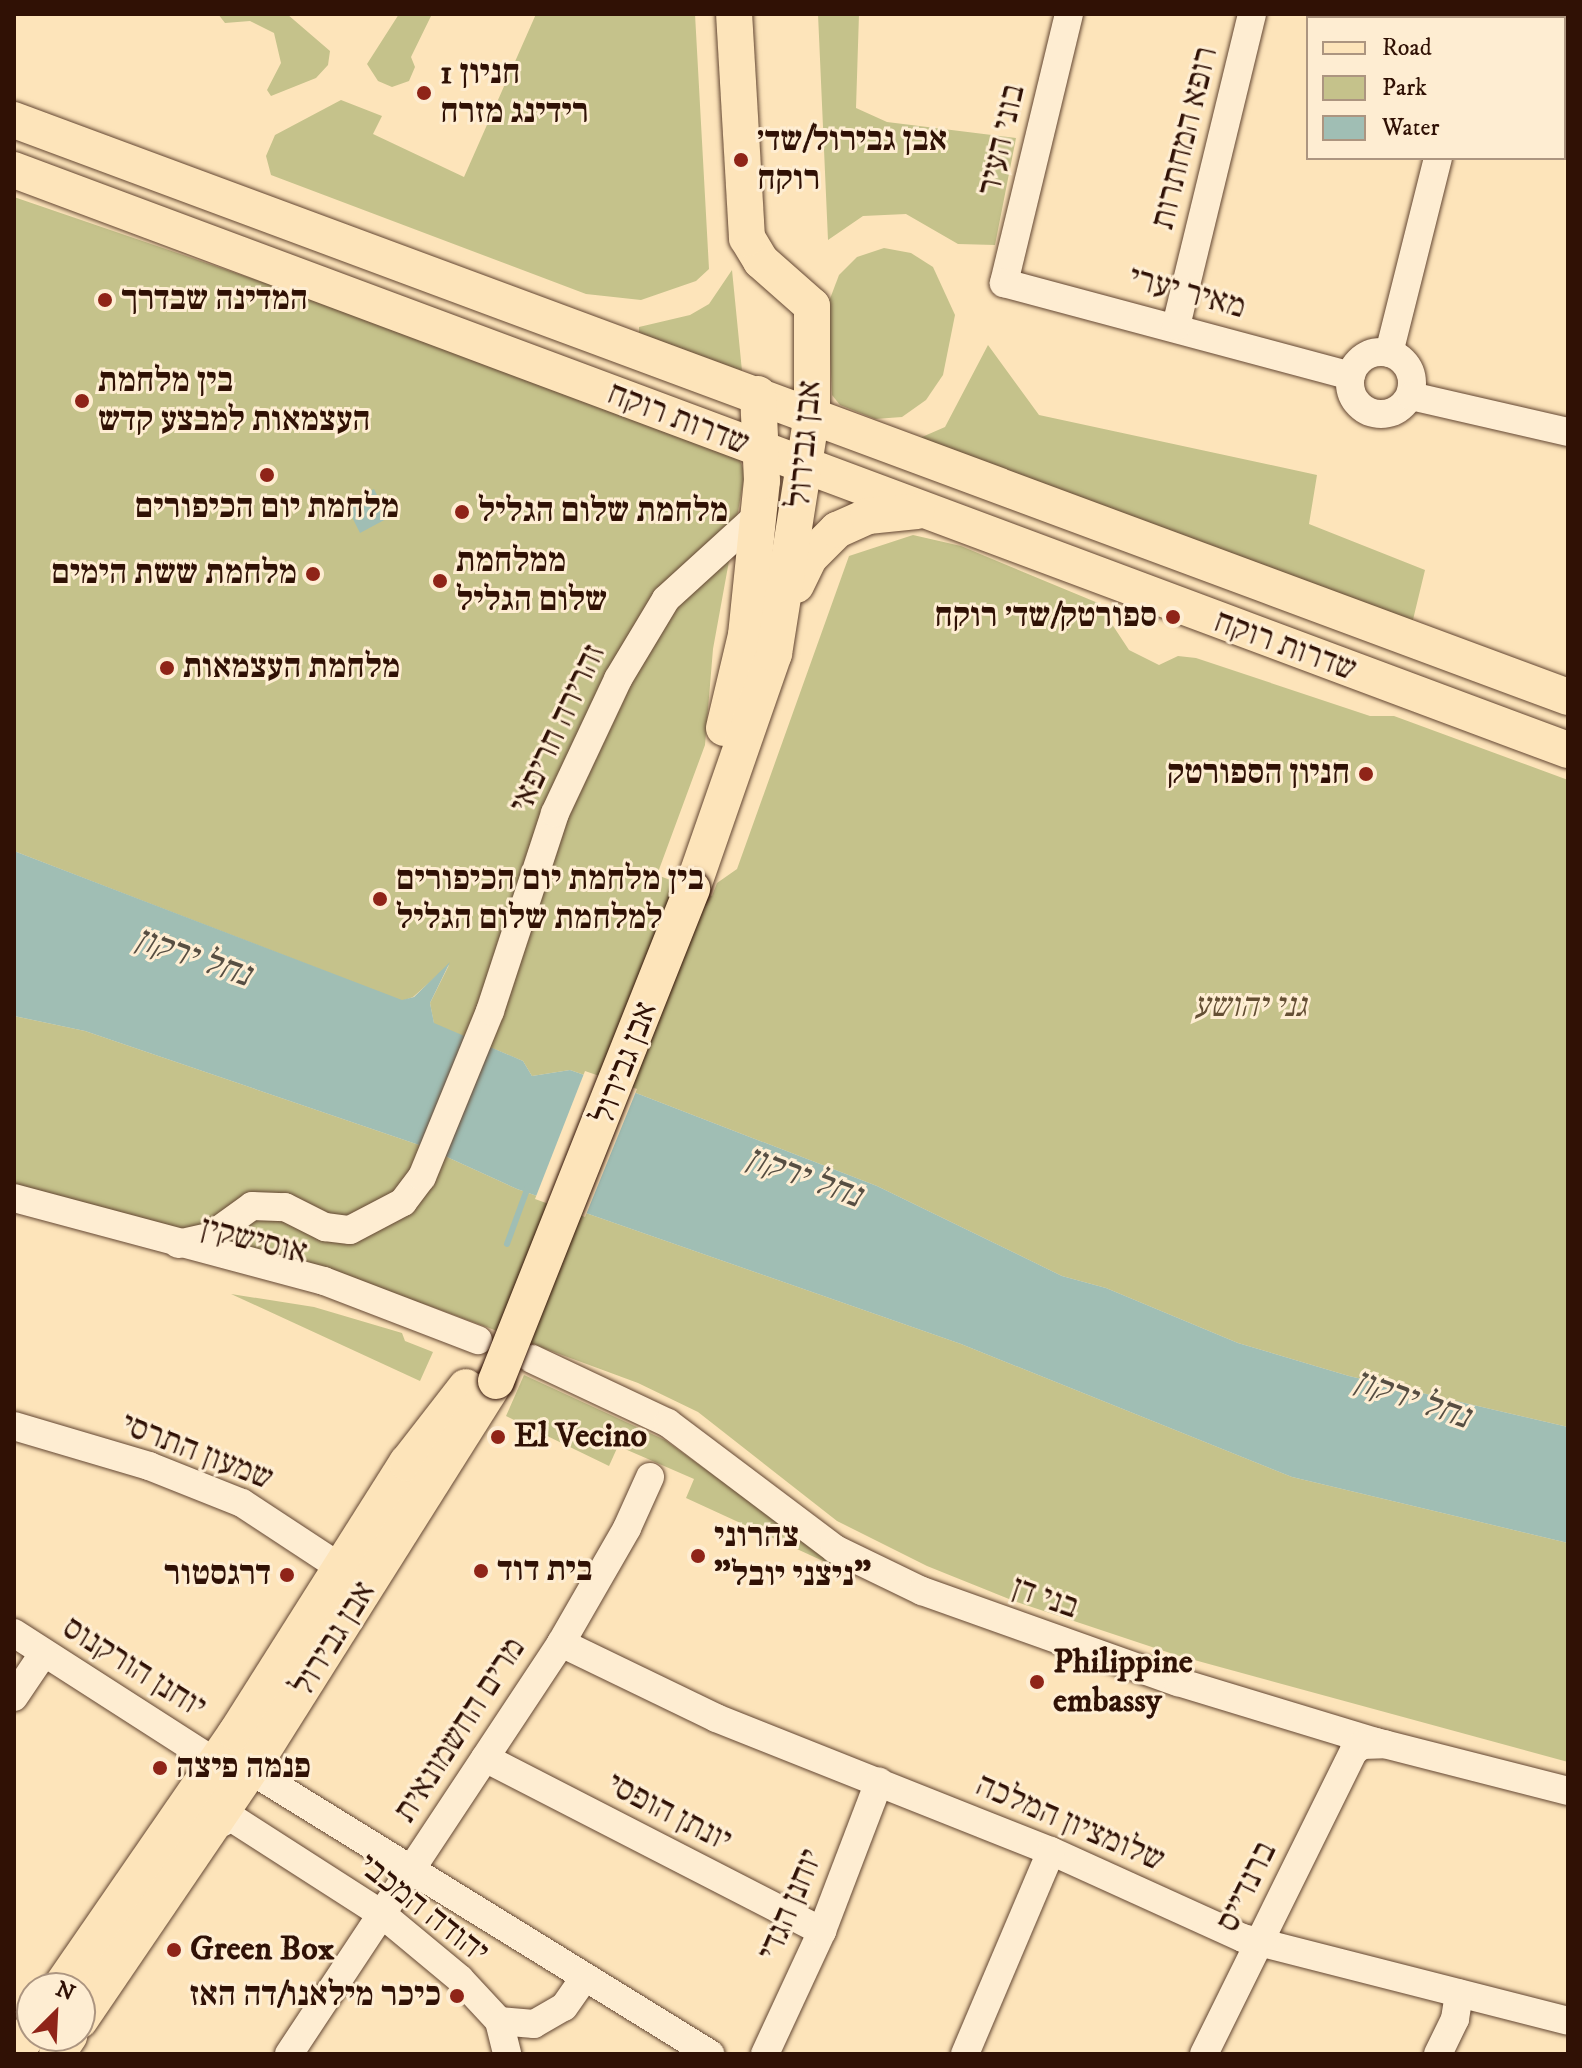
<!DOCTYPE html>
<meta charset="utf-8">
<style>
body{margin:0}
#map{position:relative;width:1582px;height:2068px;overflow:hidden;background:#fde4ba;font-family:"IM FELL DW Pica","Frank Ruhl Libre",serif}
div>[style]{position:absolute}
.green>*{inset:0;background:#c5c28b}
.water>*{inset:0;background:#a0beb4}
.pier>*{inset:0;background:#fde4ba}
.stream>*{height:6px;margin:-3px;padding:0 3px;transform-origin:3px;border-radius:3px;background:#a0beb4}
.roads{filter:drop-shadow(0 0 2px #634632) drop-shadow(0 0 2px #634632)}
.minor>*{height:28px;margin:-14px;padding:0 14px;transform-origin:14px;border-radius:14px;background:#feedd2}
.minor>.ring{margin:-14px;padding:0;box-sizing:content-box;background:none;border:28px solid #feedd2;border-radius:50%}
.major>*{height:36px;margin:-18px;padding:0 18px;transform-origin:18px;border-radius:18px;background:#fde4ba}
.bridges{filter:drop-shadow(0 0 2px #301105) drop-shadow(0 0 2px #301105)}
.major-bridge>*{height:36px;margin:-18px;padding:0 18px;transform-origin:18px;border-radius:18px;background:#fde4ba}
.dots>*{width:22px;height:22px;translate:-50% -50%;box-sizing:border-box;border:4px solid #feedd2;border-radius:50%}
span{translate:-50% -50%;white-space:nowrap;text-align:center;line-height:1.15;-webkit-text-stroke:6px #feedd2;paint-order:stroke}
.poi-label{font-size:34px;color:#301105;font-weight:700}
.left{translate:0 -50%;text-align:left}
.right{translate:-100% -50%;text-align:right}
.street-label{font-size:34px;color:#301105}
.park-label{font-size:34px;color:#644f34;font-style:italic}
.water-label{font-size:36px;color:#574e42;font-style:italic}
.frame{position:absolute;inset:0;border:16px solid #301105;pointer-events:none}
.legend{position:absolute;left:1306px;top:16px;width:260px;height:144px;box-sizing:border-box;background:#feedd2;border:2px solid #ac9580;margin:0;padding:10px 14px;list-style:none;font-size:24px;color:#301105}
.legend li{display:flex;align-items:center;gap:16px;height:40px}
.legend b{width:40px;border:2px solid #ac9580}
.north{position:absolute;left:16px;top:1972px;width:80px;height:80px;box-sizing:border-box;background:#feedd2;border:2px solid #ac9580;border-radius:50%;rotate:24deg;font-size:22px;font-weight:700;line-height:32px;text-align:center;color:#301105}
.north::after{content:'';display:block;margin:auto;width:28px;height:36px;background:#8f2418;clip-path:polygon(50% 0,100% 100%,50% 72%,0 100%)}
</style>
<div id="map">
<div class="green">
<div style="clip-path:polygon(218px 14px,287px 14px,330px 51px,328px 65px,316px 78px,271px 96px,267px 90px,281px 63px,274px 33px,250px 21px,225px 23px)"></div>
<div style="clip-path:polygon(399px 14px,432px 14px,411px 57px,415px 67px,409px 81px,392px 87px,378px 81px,367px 64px)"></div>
<div style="clip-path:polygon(536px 14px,695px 14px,709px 269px,696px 281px,641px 300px,586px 294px,271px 175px,266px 156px,275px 135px,341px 100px,382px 116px,373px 134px,464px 177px)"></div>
<div style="clip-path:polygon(818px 14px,859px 14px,856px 108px,887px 122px,1016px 138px,995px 245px,958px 244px,906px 214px,863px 216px,828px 240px)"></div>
<div style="clip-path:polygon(14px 197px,592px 395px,738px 456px,745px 473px,713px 649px,705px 745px,657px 875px,702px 892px,712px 896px,717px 883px,737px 869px,849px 556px,913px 535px,961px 546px,1098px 603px,1129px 650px,1159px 665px,1178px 656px,1196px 658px,1370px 716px,1394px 716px,1568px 780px,1568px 1427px,1349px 1376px,1238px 1343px,1106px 1288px,1062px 1276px,877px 1186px,636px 1093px,570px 1070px,532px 1076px,523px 1061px,434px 1024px,430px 1003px,449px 965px,413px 997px,402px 1001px,14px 851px)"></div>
<div style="clip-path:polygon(884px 248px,911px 253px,933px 267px,955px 315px,943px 375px,926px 400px,902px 417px,875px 419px,840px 405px,832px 395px,828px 304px,839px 275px,857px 257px)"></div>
<div style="clip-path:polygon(732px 270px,742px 371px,639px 333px,639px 327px,690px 315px,709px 304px)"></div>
<div style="clip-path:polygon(988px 345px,1039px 415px,1317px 475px,1309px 524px,1425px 570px,1411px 628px,906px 444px,945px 427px)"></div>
<div style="clip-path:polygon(14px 1016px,85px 1031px,425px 1147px,517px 1189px,961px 1344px,1292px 1477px,1568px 1543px,1568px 1762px,1176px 1655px,1014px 1601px,927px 1566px,837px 1521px,698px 1412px,638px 1383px,427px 1305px,14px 1185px)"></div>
<div style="clip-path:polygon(231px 1294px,314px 1307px,402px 1333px,405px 1341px,433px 1352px,420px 1381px)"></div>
<div style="clip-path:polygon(524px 1375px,665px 1440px,847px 1572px,686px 1498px,694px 1479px,618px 1446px,609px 1466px,506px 1416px)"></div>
</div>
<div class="water">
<div style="clip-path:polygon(374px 489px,388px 518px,360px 533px,345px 503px)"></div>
<div style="clip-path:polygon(14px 851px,402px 1000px,414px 997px,450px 962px,430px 1003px,434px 1023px,523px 1061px,532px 1076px,570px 1070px,636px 1093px,877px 1186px,1062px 1276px,1106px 1288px,1238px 1343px,1349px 1376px,1568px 1427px,1568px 1543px,1292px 1477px,961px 1344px,517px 1189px,425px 1147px,85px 1031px,14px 1016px)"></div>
</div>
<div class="pier">
<div style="clip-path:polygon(585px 1071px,637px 1089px,585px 1217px,535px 1199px)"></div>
</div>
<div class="stream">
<div style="left:507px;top:1244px;width:61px;rotate:-69.8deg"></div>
</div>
<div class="roads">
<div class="minor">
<div style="left:1069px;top:14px;width:277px;rotate:103.6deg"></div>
<div style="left:1004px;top:283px;width:359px;rotate:15deg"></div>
<div style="left:1474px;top:18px;width:4px;rotate:-76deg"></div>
<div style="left:1176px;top:326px;width:321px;rotate:-76.3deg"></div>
<div class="ring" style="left:1350px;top:352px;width:34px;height:34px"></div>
<div style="left:1389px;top:353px;width:201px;rotate:-75.9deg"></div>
<div style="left:1411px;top:396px;width:161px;rotate:12.9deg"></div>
<div style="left:14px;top:1198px;width:321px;rotate:15deg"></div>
<div style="left:324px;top:1281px;width:165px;rotate:21deg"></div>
<div style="left:178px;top:1244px;width:32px;rotate:-13deg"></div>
<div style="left:209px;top:1237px;width:53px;rotate:-35.8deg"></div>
<div style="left:252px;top:1206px;width:33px;rotate:2deg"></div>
<div style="left:285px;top:1207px;width:45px;rotate:26.6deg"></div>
<div style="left:325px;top:1227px;width:25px;rotate:7deg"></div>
<div style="left:350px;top:1230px;width:60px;rotate:-27.8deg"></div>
<div style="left:403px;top:1202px;width:31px;rotate:-53deg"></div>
<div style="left:422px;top:1177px;width:179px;rotate:-67.7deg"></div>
<div style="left:490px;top:1011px;width:208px;rotate:-71.8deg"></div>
<div style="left:555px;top:813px;width:148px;rotate:-64.8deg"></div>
<div style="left:618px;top:679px;width:93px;rotate:-59deg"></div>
<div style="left:666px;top:599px;width:122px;rotate:-42.3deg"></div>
<div style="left:532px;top:1359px;width:150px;rotate:25.2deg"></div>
<div style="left:668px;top:1423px;width:209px;rotate:37deg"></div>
<div style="left:835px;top:1549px;width:97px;rotate:25.8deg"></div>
<div style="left:922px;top:1591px;width:272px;rotate:19.6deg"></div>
<div style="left:1178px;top:1682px;width:207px;rotate:16.9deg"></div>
<div style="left:1376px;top:1742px;width:198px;rotate:14.3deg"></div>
<div style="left:14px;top:1426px;width:141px;rotate:16.5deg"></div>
<div style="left:149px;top:1466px;width:100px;rotate:21.7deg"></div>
<div style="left:242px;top:1503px;width:118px;rotate:33.3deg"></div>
<div style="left:14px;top:1633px;width:229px;rotate:32.7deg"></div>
<div style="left:207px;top:1757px;width:45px;rotate:16.8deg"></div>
<div style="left:250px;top:1770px;width:541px;rotate:31.69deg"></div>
<div style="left:561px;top:1643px;width:172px;rotate:25.8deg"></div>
<div style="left:716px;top:1718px;width:360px;rotate:21.7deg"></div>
<div style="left:1051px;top:1851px;width:211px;rotate:24.4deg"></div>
<div style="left:1243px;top:1938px;width:335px;rotate:14.3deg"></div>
<div style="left:14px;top:1697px;width:52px;rotate:-56deg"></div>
<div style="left:485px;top:1758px;width:379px;rotate:27.2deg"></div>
<div style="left:209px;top:1829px;width:25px;rotate:-26deg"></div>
<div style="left:232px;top:1818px;width:179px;rotate:32.7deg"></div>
<div style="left:383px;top:1915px;width:100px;rotate:39.7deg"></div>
<div style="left:460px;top:1979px;width:57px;rotate:47.1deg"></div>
<div style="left:499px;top:2021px;width:35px;rotate:5deg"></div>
<div style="left:534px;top:2024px;width:34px;rotate:-30deg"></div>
<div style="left:564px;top:2007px;width:35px;rotate:-55deg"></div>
<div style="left:499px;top:2021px;width:34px;rotate:76deg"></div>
<div style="left:289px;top:2054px;width:493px;rotate:-56.5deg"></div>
<div style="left:561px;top:1643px;width:133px;rotate:-60.1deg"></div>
<div style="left:627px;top:1528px;width:56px;rotate:-65.7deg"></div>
<div style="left:765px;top:2054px;width:136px;rotate:-65.1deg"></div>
<div style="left:822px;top:1931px;width:160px;rotate:-69.1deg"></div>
<div style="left:965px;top:2054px;width:220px;rotate:-67deg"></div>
<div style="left:1204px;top:2054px;width:338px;rotate:-63.7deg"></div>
<div style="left:1354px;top:1751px;width:10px;rotate:-37deg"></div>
<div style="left:1362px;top:1745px;width:23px;rotate:-2deg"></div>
<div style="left:1438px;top:2054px;width:39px;rotate:-64deg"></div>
<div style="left:1455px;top:2019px;width:26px;rotate:-81deg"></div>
</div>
<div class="major">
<div style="left:14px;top:120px;width:1658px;rotate:20.37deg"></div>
<div style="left:14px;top:170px;width:1659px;rotate:20.47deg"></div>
<div style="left:796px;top:585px;width:30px;rotate:-64deg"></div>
<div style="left:809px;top:558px;width:40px;rotate:-45deg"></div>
<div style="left:837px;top:530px;width:34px;rotate:-24deg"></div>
<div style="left:868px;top:516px;width:49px;rotate:-5.8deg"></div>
<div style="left:724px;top:728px;width:96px;rotate:-76.7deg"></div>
<div style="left:746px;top:635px;width:155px;rotate:-84.1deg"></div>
<div style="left:762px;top:481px;width:87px;rotate:-92.6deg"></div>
<div style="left:692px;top:889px;width:249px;rotate:-70.8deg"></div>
<div style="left:774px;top:654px;width:243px;rotate:-81deg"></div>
<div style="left:812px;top:414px;width:108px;rotate:-90deg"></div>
<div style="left:812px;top:306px;width:68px;rotate:-138.6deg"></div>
<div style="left:761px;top:261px;width:27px;rotate:-121deg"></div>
<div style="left:747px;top:238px;width:224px;rotate:-93.3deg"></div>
<div style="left:60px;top:1988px;width:310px;rotate:-55.4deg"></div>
<div style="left:236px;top:1733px;width:320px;rotate:-57.7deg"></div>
<div style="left:407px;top:1463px;width:96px;rotate:-52.2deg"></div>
<div style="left:80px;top:2020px;width:324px;rotate:-55.8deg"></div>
<div style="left:262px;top:1752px;width:439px;rotate:-57.8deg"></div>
<div style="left:15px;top:2054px;width:30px;rotate:-56deg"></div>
<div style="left:57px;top:2054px;width:22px;rotate:-56deg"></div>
</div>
</div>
<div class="bridges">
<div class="major-bridge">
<div style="left:496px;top:1381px;width:530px;rotate:-68.28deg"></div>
</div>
</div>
<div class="dots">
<div style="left:424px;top:93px;background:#8f2418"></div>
<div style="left:741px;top:160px;background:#8f2418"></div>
<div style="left:105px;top:300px;background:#8f2418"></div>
<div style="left:82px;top:401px;background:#8f2418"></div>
<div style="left:267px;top:475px;background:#8f2418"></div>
<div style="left:462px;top:512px;background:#8f2418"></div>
<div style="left:313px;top:574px;background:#8f2418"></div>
<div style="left:440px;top:581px;background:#8f2418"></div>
<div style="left:1173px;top:617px;background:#8f2418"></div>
<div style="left:167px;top:668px;background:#8f2418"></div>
<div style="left:1366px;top:774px;background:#8f2418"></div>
<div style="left:380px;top:899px;background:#8f2418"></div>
<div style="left:498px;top:1437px;background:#8f2418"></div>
<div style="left:698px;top:1556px;background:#8f2418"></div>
<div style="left:481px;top:1571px;background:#8f2418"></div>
<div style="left:287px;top:1575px;background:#8f2418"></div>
<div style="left:1037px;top:1682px;background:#8f2418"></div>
<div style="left:160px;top:1768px;background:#8f2418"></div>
<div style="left:174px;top:1950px;background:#8f2418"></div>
<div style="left:457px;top:1996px;background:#8f2418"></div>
</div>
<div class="poi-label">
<span class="left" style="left:440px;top:93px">1 חניון<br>רידינג מזרח</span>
<span class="left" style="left:757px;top:160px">אבן גבירול/שד׳<br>רוקח</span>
<span class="left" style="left:121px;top:300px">המדינה שבדרך</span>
<span class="left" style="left:98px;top:401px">בין מלחמת<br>העצמאות למבצע קדש</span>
<span style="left:267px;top:508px">מלחמת יום הכיפורים</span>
<span class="left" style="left:478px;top:512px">מלחמת שלום הגליל</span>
<span class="left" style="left:456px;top:581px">ממלחמת<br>שלום הגליל</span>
<span class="right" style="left:297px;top:574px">מלחמת ששת הימים</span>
<span class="right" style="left:1157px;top:617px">ספורטק/שד׳ רוקח</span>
<span class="left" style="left:183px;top:668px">מלחמת העצמאות</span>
<span class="right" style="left:1350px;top:774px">חניון הספורטק</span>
<span class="left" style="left:396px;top:899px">בין מלחמת יום הכיפורים<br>למלחמת שלום הגליל</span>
<span class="left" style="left:514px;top:1437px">El Vecino</span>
<span class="left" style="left:714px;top:1556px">צהרוני<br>"ניצני יובל"</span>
<span class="left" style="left:497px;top:1571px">בית דוד</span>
<span class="right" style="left:271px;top:1575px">דרגסטור</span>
<span class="left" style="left:1053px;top:1682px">Philippine<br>embassy</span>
<span class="left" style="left:176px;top:1768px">פנמה פיצה</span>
<span class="left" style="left:190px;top:1950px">Green Box</span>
<span class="right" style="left:441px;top:1996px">כיכר מילאנו/דה האז</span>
</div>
<div class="street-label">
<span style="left:1185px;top:138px;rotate:-76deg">רופא המחתרות</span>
<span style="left:1002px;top:140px;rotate:-77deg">בוני העיר</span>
<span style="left:1187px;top:293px;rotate:15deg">מאיר יערי</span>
<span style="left:678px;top:419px;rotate:21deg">שדרות רוקח</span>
<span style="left:805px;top:444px;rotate:-85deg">אבן גבירול</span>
<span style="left:1285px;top:646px;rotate:20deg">שדרות רוקח</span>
<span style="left:558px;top:729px;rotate:-65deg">זהרירה חריפאי</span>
<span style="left:625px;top:1063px;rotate:-69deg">אבן גבירול</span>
<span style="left:254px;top:1241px;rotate:14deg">אוסישקין</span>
<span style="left:197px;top:1452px;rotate:21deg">שמעון התרסי</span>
<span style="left:1045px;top:1598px;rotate:19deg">בני דן</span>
<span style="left:334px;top:1639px;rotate:-58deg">אבן גבירול</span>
<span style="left:134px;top:1668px;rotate:32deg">יוחנן הורקנוס</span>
<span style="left:460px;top:1730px;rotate:-57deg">מרים החשמונאית</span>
<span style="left:669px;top:1813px;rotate:27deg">יונתן הופסי</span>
<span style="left:1070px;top:1823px;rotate:23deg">שלומציון המלכה</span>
<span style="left:1247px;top:1887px;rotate:-64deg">ברנדייס</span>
<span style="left:791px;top:1905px;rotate:-67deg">יוחנן הגדי</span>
<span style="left:423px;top:1909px;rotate:38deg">יהודה המכבי</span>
</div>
<div class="park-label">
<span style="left:1250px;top:1007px">גני יהושע</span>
</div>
<div class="water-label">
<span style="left:193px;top:957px;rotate:19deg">נחל ירקון</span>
<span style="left:804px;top:1177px;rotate:20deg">נחל ירקון</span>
<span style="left:1412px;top:1399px;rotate:19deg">נחל ירקון</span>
</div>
<div class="frame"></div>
<ul class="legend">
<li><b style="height:10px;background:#fde4ba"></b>Road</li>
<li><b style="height:22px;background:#c5c28b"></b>Park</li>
<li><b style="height:22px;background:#a0beb4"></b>Water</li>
</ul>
<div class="north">N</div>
</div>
